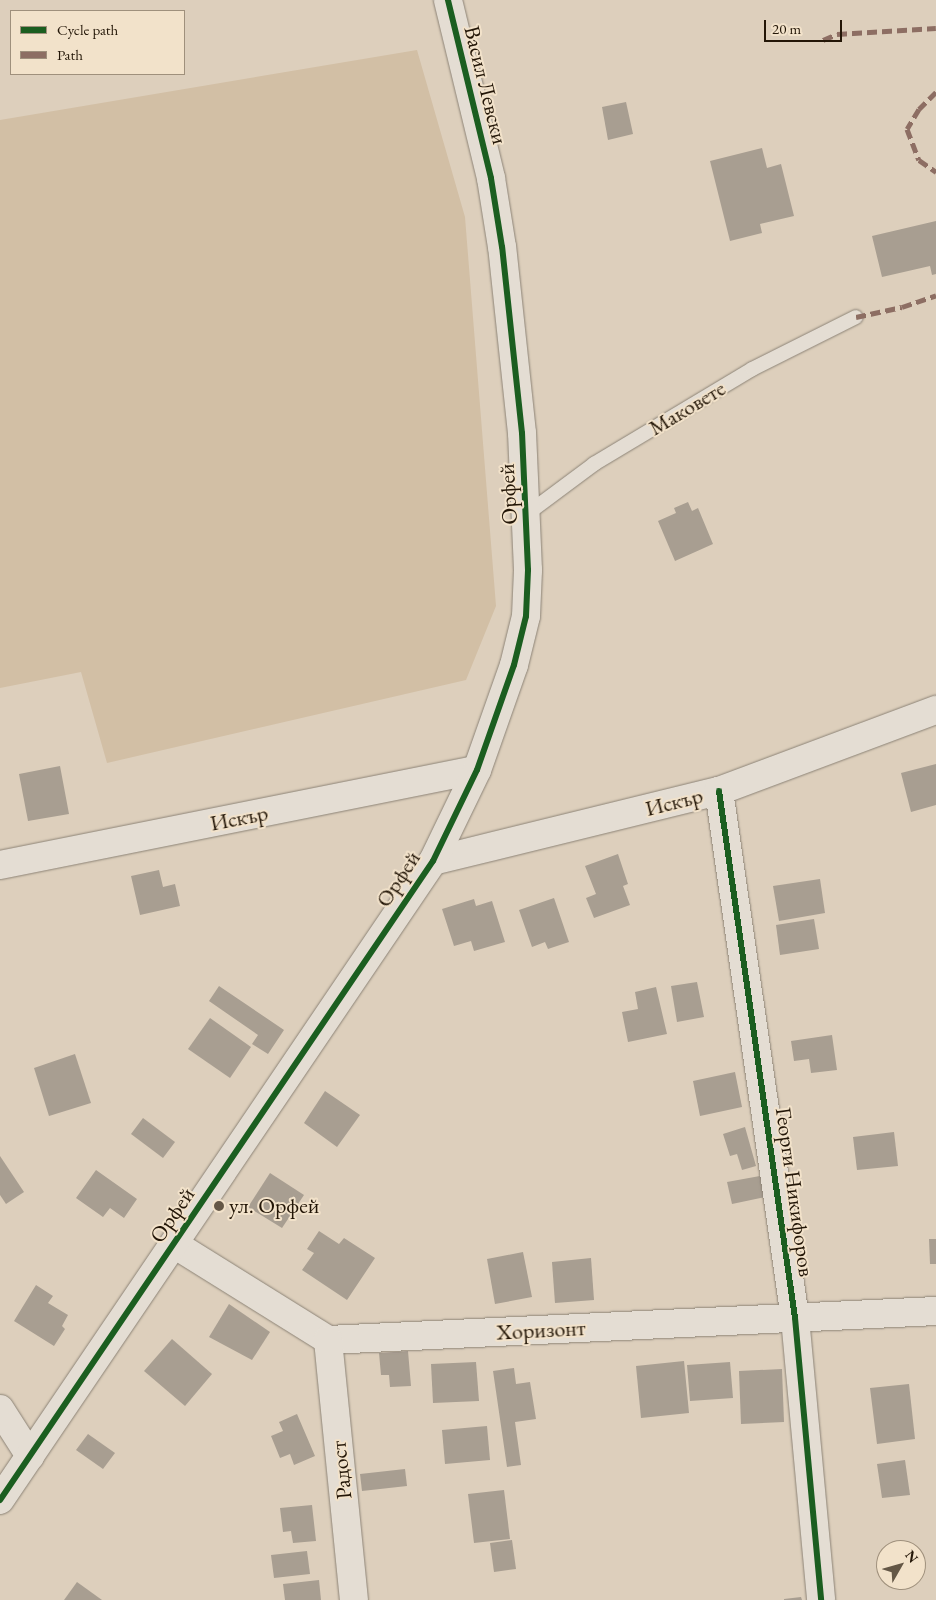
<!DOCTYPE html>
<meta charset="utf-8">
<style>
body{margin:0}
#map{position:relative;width:936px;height:1600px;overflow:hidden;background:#ddcfbc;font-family:"EB Garamond",serif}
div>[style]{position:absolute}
.green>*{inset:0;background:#d2bfa5}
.building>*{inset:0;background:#a89e91}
.roads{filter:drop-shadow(0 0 1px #8c8376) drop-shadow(0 0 1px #8c8376)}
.service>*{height:14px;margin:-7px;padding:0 7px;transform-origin:7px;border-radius:7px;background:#e4ddd3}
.minor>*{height:28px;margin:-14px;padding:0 14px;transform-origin:14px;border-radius:14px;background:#e4ddd3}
.tertiary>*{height:28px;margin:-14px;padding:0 14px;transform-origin:14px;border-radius:14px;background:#e4ddd3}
.quiet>*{height:5px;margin-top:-2.5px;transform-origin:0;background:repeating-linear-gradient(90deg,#8d6e63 0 10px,transparent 0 15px)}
.cycleway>*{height:6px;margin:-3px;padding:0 3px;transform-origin:3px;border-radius:3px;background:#1b5e20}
.dots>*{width:14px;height:14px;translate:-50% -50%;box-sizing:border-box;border:2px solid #f2e2ca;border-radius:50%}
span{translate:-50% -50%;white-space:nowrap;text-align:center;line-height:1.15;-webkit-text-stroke:4px #f2e2ca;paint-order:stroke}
.street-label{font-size:22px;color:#231607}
.poi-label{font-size:22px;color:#231607}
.left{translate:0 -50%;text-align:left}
.legend{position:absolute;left:10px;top:10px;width:175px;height:65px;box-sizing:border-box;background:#f2e2ca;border:1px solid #9f907c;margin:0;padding:6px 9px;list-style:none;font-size:15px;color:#231607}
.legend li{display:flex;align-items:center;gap:10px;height:25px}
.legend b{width:25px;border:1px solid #9f907c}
.north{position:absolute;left:876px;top:1540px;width:50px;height:50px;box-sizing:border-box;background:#f2e2ca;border:1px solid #9f907c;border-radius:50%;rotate:52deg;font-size:14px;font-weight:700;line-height:20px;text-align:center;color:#231607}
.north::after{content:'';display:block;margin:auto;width:18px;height:22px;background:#645746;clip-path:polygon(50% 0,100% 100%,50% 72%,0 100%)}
.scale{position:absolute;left:764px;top:20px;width:78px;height:22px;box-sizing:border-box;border:2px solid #231607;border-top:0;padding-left:6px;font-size:15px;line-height:18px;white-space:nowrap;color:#231607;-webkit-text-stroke:4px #f2e2ca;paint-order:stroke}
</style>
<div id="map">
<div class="green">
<div style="clip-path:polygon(417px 50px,465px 217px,496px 606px,466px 680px,107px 763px,81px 672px,0 688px,0 120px)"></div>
</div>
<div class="building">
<div style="clip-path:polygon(626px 102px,633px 134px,608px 140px,602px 107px)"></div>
<div style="clip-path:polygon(762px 148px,767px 168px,781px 164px,794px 216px,760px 224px,762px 233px,730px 241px,710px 161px)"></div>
<div style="clip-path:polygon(936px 221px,936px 274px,932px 275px,930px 266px,882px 277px,872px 236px)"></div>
<div style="clip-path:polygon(688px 502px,692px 511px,698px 508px,713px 544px,675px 561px,658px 521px,676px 513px,674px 508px)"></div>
<div style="clip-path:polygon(936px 764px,936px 805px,911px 812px,901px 773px)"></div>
<div style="clip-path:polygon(60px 766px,69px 814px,28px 821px,19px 774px)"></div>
<div style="clip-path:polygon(618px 854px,628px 884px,623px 886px,630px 905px,594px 918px,586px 898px,596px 894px,585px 866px)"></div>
<div style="clip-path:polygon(159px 870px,163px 887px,175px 884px,180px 906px,140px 915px,131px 876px)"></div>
<div style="clip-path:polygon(820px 879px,825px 913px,779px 921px,773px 886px)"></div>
<div style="clip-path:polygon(554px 898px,569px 942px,548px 949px,545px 942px,532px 947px,519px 910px)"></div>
<div style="clip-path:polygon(474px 899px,476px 906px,492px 901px,505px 942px,474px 951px,471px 941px,454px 946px,442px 909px)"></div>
<div style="clip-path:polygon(814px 919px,819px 949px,780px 955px,776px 925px)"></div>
<div style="clip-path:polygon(697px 982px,704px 1017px,677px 1022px,671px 986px)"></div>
<div style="clip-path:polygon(219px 986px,284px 1030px,268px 1054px,252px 1044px,258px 1035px,209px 1001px)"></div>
<div style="clip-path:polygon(656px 987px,667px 1034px,628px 1042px,622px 1012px,638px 1009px,635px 992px)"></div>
<div style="clip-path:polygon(210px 1018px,251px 1047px,230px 1078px,188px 1049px)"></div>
<div style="clip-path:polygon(832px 1035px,837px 1070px,811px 1073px,809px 1059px,794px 1061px,791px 1041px)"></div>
<div style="clip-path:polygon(75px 1054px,91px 1103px,49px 1116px,34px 1068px)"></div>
<div style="clip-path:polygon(735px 1072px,742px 1107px,700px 1116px,693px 1081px)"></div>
<div style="clip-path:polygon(325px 1091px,360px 1115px,337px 1147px,304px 1123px)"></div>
<div style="clip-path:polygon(143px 1118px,175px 1142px,163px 1158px,131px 1134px)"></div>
<div style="clip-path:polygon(745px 1127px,756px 1166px,742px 1170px,737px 1154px,730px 1156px,723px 1134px)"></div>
<div style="clip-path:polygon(894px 1132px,898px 1166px,857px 1170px,853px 1137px)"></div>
<div style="clip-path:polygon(0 1156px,24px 1192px,6px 1204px,0 1195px)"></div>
<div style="clip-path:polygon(96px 1170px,137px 1199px,124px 1218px,110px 1208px,103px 1217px,76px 1198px)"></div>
<div style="clip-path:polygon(270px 1173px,304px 1195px,282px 1228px,248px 1207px)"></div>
<div style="clip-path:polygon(766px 1175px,770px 1196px,732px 1204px,727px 1182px)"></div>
<div style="clip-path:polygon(319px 1231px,339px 1244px,344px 1238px,375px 1258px,347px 1300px,302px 1270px,314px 1253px,307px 1249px)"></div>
<div style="clip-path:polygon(929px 1239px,936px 1239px,936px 1264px,930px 1264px)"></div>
<div style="clip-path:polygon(523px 1252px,532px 1297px,495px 1304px,487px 1259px)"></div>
<div style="clip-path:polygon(591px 1258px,594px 1300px,555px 1303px,552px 1262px)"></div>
<div style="clip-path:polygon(36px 1285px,53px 1296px,48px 1303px,68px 1315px,62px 1326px,65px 1329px,54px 1346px,14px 1321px)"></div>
<div style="clip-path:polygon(229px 1304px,270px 1332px,252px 1360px,209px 1337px)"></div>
<div style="clip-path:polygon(172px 1339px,212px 1374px,185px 1406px,144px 1371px)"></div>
<div style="clip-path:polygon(408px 1351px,411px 1386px,390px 1387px,389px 1375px,381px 1375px,379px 1353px)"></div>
<div style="clip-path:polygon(684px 1361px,689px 1413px,641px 1418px,636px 1366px)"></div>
<div style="clip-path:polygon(476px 1362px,479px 1401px,433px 1403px,431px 1364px)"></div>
<div style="clip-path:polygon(730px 1362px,733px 1398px,690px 1401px,687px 1365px)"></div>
<div style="clip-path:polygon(514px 1368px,516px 1384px,530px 1382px,536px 1419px,515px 1422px,521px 1465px,507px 1467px,493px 1371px)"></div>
<div style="clip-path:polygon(782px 1369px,784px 1422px,741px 1424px,739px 1371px)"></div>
<div style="clip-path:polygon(909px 1384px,915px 1439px,877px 1444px,870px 1388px)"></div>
<div style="clip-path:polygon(297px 1414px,315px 1456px,294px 1465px,290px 1454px,280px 1458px,271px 1436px,283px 1431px,279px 1422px)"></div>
<div style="clip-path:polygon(487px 1426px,490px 1460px,445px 1464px,442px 1430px)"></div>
<div style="clip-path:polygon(88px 1434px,115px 1453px,103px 1469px,76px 1450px)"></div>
<div style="clip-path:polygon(905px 1460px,910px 1495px,882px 1498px,877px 1464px)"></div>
<div style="clip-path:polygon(405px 1469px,407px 1486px,362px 1491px,360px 1474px)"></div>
<div style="clip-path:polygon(504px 1490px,510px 1539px,474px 1543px,468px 1494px)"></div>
<div style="clip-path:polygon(312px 1505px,316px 1541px,293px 1543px,291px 1531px,283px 1532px,280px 1508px)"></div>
<div style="clip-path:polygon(512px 1540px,516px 1569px,494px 1572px,490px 1543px)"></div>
<div style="clip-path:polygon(307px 1551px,310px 1574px,274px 1578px,271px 1555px)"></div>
<div style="clip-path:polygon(319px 1580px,321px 1600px,285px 1600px,283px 1584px)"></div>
<div style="clip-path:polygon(77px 1582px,102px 1600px,64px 1600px)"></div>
<div style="clip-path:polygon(801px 1597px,802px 1600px,784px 1600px,784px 1599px)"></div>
</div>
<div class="roads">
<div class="service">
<div style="left:527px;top:514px;width:84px;rotate:-36.7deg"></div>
<div style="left:594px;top:464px;width:184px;rotate:-31deg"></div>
<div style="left:752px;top:369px;width:116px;rotate:-26.6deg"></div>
</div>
<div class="minor">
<div style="left:719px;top:791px;width:532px;rotate:81.79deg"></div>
<div style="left:795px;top:1318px;width:283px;rotate:84.7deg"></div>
<div style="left:433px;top:861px;width:294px;rotate:-13.8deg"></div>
<div style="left:719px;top:791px;width:232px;rotate:-20.5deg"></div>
<div style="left:0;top:865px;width:486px;rotate:-11.3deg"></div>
<div style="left:174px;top:1244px;width:181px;rotate:31.9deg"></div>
<div style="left:328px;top:1340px;width:609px;rotate:-2.73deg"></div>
<div style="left:328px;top:1340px;width:261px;rotate:84.3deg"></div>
<div style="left:0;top:1409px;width:56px;rotate:57.4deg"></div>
</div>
<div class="tertiary">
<div style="left:0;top:1500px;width:772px;rotate:-55.88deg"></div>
<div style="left:433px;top:861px;width:101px;rotate:-64.2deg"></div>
<div style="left:477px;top:770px;width:111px;rotate:-70.6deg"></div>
<div style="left:514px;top:665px;width:50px;rotate:-76.2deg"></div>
<div style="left:526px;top:616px;width:46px;rotate:-87.5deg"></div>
<div style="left:528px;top:570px;width:137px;rotate:-92.5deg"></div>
<div style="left:522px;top:433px;width:187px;rotate:-96.1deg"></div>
<div style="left:502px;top:247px;width:70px;rotate:-99.1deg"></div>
<div style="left:491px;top:178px;width:183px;rotate:-103.6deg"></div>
</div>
</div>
<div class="quiet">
<div style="left:823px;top:40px;width:15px;rotate:-23deg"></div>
<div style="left:837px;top:34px;width:99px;rotate:-3.5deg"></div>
<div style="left:936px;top:92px;width:24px;rotate:135deg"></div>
<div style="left:919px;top:109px;width:23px;rotate:121deg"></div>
<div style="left:907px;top:129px;width:33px;rotate:69deg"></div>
<div style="left:919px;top:160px;width:21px;rotate:35deg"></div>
<div style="left:856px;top:317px;width:47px;rotate:-12.3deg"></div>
<div style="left:902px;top:307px;width:36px;rotate:-19deg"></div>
</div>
<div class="cycleway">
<div style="left:719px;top:791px;width:532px;rotate:81.79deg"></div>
<div style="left:795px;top:1318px;width:283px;rotate:84.7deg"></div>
<div style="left:0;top:1500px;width:772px;rotate:-55.88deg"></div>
<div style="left:433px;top:861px;width:101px;rotate:-64.2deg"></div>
<div style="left:477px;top:770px;width:111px;rotate:-70.6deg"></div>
<div style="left:514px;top:665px;width:50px;rotate:-76.2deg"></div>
<div style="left:526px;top:616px;width:46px;rotate:-87.5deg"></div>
<div style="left:528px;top:570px;width:137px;rotate:-92.5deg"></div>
<div style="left:522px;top:433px;width:187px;rotate:-96.1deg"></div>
<div style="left:502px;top:247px;width:70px;rotate:-99.1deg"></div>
<div style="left:491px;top:178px;width:183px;rotate:-103.6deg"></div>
</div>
<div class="dots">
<div style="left:219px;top:1206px;background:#645746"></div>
</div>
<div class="street-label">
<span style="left:486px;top:85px;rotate:76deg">Васил Левски</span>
<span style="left:687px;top:408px;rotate:-31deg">Маковете</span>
<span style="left:508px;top:494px;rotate:-93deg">Орфей</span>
<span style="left:674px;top:802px;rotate:-14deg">Искър</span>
<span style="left:239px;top:818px;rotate:-11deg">Искър</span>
<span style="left:398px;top:879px;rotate:-57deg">Орфей</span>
<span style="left:795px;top:1192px;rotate:82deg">Георги Никифоров</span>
<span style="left:172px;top:1215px;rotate:-56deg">Орфей</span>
<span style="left:541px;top:1330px;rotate:-3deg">Хоризонт</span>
<span style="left:341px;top:1470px;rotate:-96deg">Радост</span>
</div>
<div class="poi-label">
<span class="left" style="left:229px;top:1206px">ул. Орфей</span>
</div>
<ul class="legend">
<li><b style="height:6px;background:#1b5e20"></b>Cycle path</li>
<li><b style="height:6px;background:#8d6e63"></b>Path</li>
</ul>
<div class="north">N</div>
<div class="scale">20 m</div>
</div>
